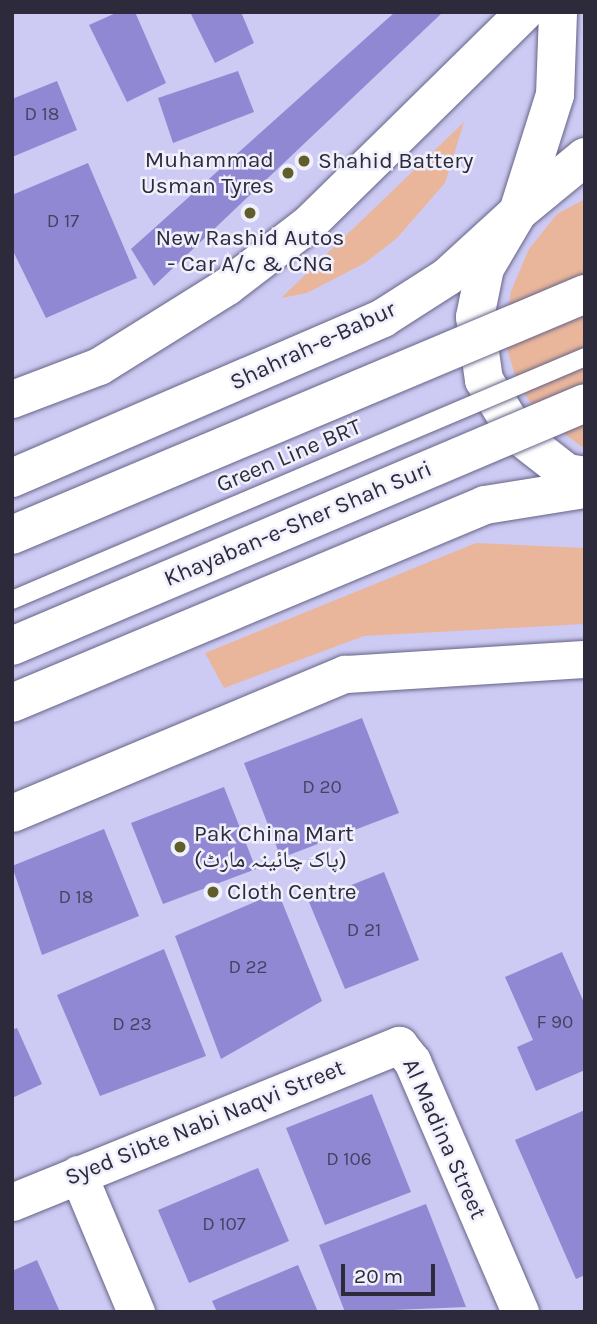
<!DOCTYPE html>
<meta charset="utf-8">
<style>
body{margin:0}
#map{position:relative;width:597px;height:1324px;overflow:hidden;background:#cdcbf3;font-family:Karla,"Noto Naskh Arabic",sans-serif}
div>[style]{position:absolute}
.green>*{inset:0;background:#eab69b}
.building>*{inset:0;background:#9088d2}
.roads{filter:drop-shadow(0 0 2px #666487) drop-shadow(0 0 2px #666487)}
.street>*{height:37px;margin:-18.5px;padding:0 18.5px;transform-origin:18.5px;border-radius:18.5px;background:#fff}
.secondary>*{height:38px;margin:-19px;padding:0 19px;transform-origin:19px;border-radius:19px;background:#fff}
.bridges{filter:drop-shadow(0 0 2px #666487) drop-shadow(0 0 2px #666487)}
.lane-bridge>*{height:18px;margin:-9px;padding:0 9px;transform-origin:9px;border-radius:9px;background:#fff}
.primary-bridge>*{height:38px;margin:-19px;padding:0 19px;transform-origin:19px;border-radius:19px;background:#fff}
.dots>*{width:19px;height:19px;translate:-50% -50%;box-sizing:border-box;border:4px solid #f0effc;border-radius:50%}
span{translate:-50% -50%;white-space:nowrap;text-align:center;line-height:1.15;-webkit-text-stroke:5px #f0effc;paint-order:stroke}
.number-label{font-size:19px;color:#464261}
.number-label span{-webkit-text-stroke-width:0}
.poi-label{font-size:23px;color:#2d2b3b}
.right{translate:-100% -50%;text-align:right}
.left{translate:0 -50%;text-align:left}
.street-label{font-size:23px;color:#2d2b3b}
.frame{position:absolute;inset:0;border:14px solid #2d2b3b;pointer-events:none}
.scale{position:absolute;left:341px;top:1264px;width:94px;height:32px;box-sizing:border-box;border:4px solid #2d2b3b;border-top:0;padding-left:9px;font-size:21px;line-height:24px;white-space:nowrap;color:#2d2b3b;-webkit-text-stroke:5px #f0effc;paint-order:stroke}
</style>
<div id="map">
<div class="green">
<div style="clip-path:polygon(464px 122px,445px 183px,397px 238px,365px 263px,307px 293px,281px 298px)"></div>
<div style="clip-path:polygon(585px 199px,585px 449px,538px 414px,517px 382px,504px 338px,511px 291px,529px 249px,557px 214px)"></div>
<div style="clip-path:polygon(476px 543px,585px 548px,585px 624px,364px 636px,224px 688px,205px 653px)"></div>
</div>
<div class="building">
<div style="clip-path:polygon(118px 12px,135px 12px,166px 83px,127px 102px,89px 25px)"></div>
<div style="clip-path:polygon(190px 12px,241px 12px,254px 43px,215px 63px)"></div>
<div style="clip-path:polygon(395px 12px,443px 12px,154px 286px,131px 249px)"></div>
<div style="clip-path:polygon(238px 71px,254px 112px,173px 143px,158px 98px)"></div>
<div style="clip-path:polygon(57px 81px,77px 130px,12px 157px,12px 99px)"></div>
<div style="clip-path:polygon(88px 163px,137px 278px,46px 318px,12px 249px,12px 195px)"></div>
<div style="clip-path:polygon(362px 718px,399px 813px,281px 858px,244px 763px)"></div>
<div style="clip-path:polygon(224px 787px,256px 869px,163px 904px,131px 823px)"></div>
<div style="clip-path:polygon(104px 829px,139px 916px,42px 955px,12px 866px)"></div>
<div style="clip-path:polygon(384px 872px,419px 960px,345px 989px,309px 902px)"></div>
<div style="clip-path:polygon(278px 892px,322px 1001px,221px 1059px,175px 936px)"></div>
<div style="clip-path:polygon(164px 949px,206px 1056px,100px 1096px,57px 995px)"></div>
<div style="clip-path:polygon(562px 952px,585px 1005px,585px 1070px,536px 1091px,517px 1047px,533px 1040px,505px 977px)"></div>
<div style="clip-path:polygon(17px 1028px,42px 1084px,12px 1098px,12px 1030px)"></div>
<div style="clip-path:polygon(372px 1094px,411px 1192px,325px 1225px,286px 1128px)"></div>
<div style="clip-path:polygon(585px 1110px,585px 1275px,576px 1279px,515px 1140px)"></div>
<div style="clip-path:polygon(258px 1168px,289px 1241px,189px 1283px,158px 1210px)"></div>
<div style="clip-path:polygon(426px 1204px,466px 1307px,345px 1312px,319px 1245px)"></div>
<div style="clip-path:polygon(37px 1260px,60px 1312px,12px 1312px,12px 1271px)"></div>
<div style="clip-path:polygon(298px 1265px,318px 1312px,217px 1312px,212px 1301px)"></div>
</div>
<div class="roads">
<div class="street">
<div style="left:12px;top:399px;width:93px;rotate:-20.8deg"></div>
<div style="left:99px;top:366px;width:151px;rotate:-32deg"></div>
<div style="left:227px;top:286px;width:103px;rotate:-37.5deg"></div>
<div style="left:309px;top:223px;width:301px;rotate:-44.5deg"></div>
<div style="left:12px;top:813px;width:361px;rotate:-22.7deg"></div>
<div style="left:345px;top:674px;width:240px;rotate:-3.6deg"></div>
<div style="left:78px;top:1174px;width:150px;rotate:67.2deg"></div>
<div style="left:12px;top:1202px;width:418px;rotate:-22.1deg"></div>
<div style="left:399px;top:1045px;width:21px;rotate:51deg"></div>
<div style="left:412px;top:1061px;width:273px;rotate:66.7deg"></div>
</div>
<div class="secondary">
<div style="left:585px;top:157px;width:87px;rotate:140.6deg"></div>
<div style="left:518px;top:212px;width:65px;rotate:120.5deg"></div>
<div style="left:485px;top:268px;width:50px;rotate:101.5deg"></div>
<div style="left:475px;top:317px;width:64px;rotate:81.9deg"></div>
<div style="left:484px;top:380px;width:63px;rotate:58.6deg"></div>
<div style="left:517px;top:434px;width:63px;rotate:38deg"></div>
<div style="left:567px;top:473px;width:18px;rotate:9deg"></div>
<div style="left:12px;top:478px;width:404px;rotate:-23.3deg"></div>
<div style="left:383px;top:318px;width:76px;rotate:-32.6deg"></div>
<div style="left:447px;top:277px;width:96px;rotate:-42.5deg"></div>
<div style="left:518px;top:212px;width:123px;rotate:-72.5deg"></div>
<div style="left:555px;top:95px;width:83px;rotate:-87.9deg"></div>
<div style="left:12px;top:703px;width:513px;rotate:-22.71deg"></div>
<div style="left:485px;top:505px;width:101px;rotate:-9.1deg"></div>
</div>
</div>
<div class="bridges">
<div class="lane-bridge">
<div style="left:12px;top:600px;width:622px;rotate:-22.98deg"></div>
</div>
<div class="primary-bridge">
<div style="left:12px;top:535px;width:622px;rotate:-22.81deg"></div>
<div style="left:12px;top:646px;width:622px;rotate:-22.98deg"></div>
</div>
</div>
<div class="dots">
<div style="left:304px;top:161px;background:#5f5e2a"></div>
<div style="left:288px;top:173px;background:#5f5e2a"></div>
<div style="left:250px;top:213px;background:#5f5e2a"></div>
<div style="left:180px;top:847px;background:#5f5e2a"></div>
<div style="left:213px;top:892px;background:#5f5e2a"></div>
</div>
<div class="number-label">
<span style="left:42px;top:115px">D 18</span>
<span style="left:63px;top:222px">D 17</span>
<span style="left:322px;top:788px">D 20</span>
<span style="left:76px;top:898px">D 18</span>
<span style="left:364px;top:931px">D 21</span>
<span style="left:248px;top:968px">D 22</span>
<span style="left:555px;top:1023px">F 90</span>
<span style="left:132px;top:1025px">D 23</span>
<span style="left:349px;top:1160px">D 106</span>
<span style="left:224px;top:1225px">D 107</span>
</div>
<div class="poi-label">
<span class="right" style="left:274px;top:173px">Muhammad<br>Usman Tyres</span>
<span class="left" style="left:318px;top:161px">Shahid Battery</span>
<span style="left:250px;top:251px">New Rashid Autos<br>- Car A/c &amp; CNG</span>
<span class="left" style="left:194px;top:847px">Pak China Mart<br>(پاک چائینہ مارٹ)</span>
<span class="left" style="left:227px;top:892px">Cloth Centre</span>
</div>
<div class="street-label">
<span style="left:313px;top:346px;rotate:-25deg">Shahrah-e-Babur</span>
<span style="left:289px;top:456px;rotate:-23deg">Green Line BRT</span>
<span style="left:298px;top:524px;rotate:-23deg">Khayaban-e-Sher Shah Suri</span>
<span style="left:205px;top:1123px;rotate:-22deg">Syed Sibte Nabi Naqvi Street</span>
<span style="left:444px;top:1139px;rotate:66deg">Al Madina Street</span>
</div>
<div class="frame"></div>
<div class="scale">20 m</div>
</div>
